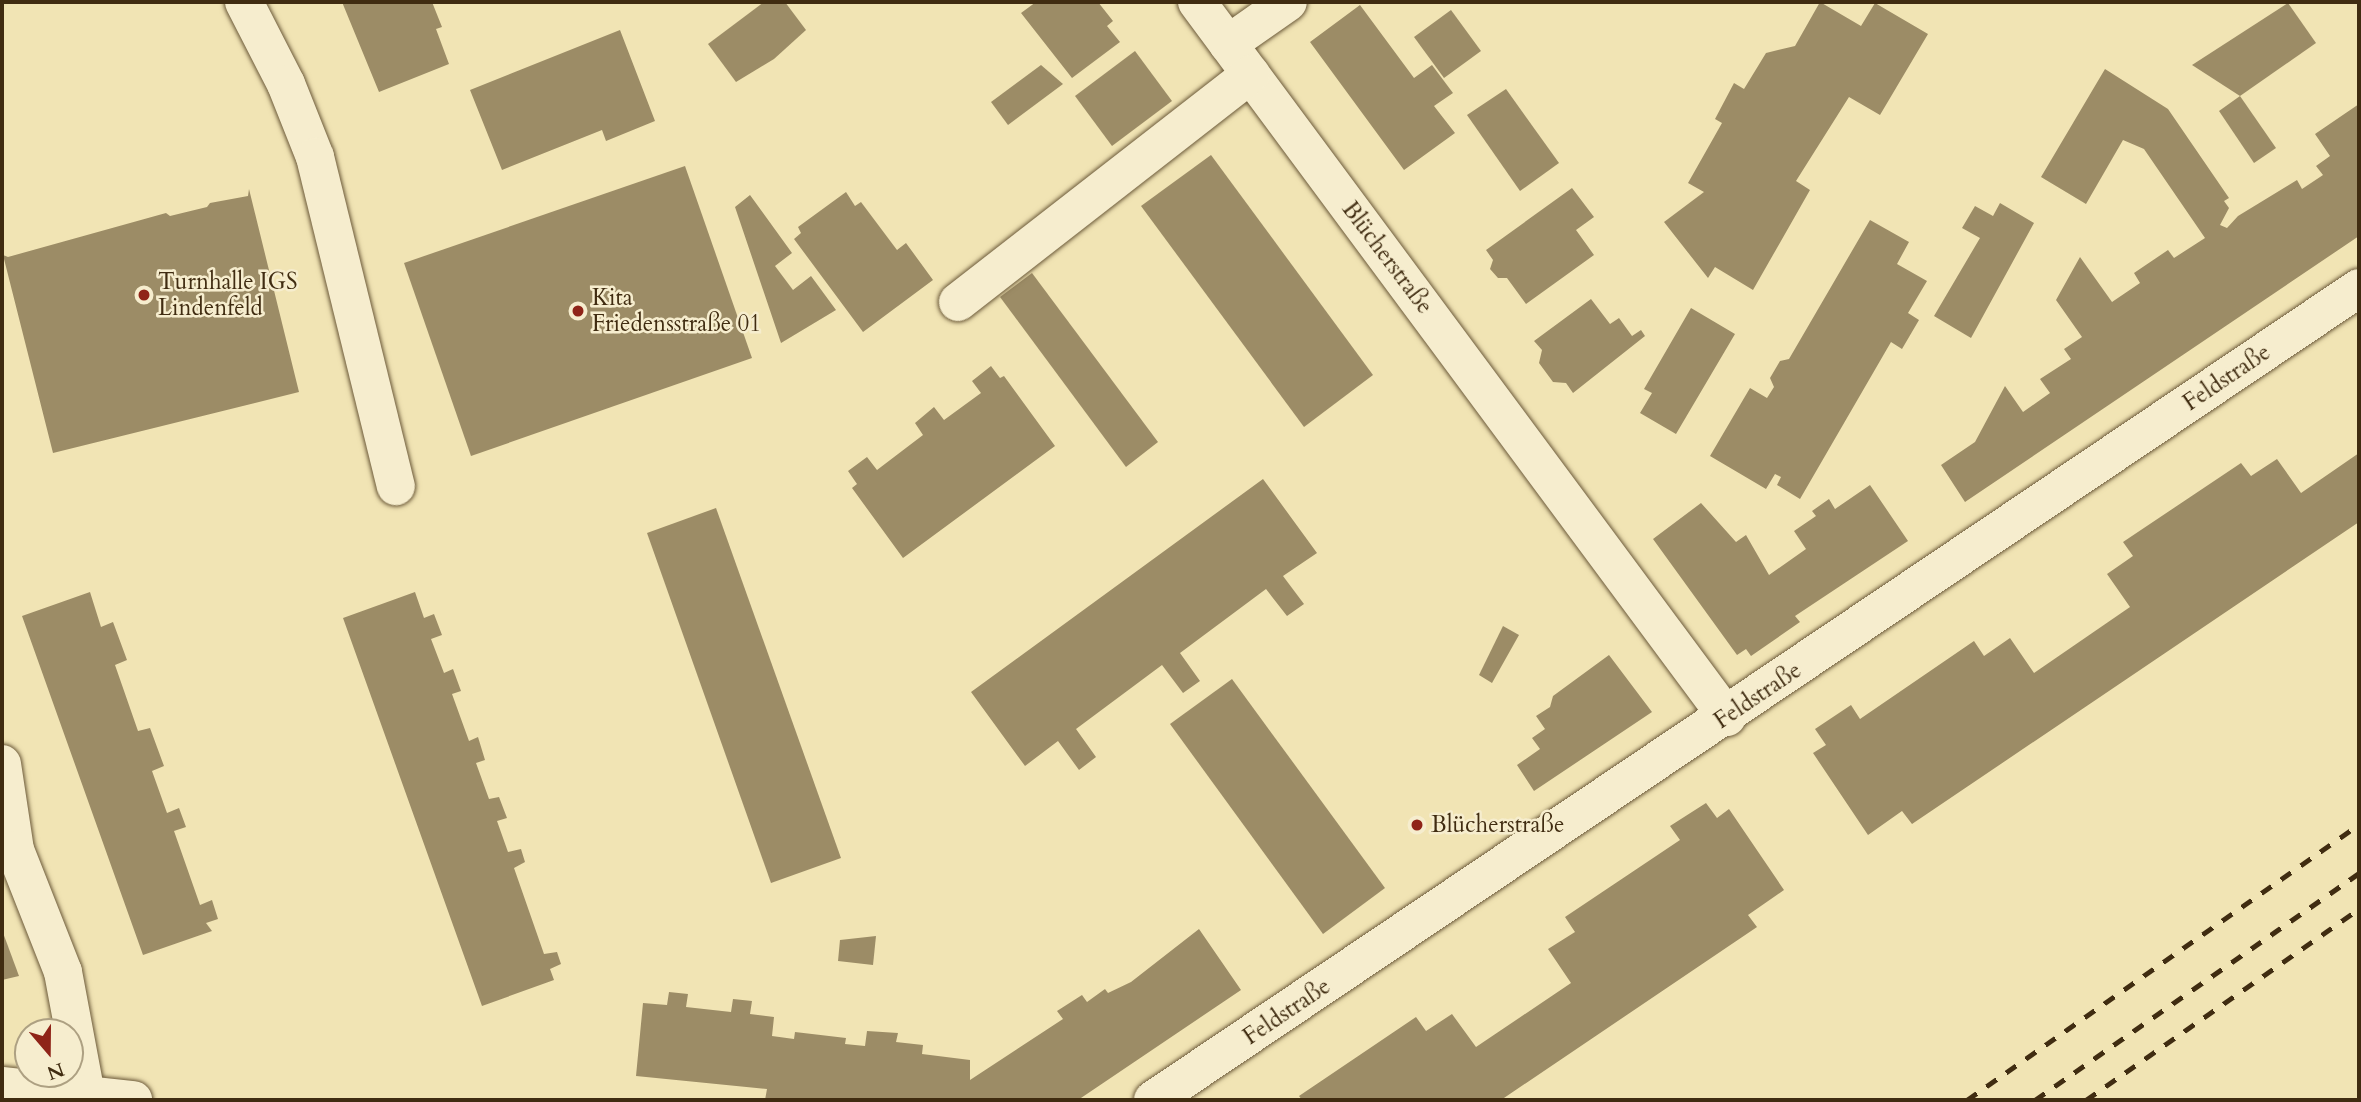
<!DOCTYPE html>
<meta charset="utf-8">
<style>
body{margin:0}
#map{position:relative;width:2361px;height:1102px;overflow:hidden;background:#f1e4b4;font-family:Cardo,serif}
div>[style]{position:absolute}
.building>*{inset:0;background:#9c8c66}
.roads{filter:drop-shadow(0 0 2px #6c5a3a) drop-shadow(0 0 2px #6c5a3a)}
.minor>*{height:38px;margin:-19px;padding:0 19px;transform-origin:19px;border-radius:19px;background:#f6edce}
.rail>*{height:5px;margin-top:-2.5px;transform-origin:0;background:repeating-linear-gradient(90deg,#402c11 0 12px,transparent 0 24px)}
.dots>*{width:19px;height:19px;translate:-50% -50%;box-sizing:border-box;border:4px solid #f6edce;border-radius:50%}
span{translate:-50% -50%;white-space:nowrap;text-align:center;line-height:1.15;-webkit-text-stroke:5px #f6edce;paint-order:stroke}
.street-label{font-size:23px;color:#402c11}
.poi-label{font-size:23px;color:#402c11}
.left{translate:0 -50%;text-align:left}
.frame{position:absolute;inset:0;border:4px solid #402c11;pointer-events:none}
.north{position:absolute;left:14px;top:1018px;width:70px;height:70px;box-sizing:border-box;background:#f6edce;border:2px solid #ada082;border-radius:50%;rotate:160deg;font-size:19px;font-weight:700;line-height:28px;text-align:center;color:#402c11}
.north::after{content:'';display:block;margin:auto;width:24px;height:32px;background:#8f2418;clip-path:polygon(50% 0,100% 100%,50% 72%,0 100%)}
</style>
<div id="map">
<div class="building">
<div style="clip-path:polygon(342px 2px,432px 2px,442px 27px,436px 29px,449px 64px,379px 92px)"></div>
<div style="clip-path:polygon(764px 2px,785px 2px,806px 30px,774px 59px,736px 82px,708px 44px)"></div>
<div style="clip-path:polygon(1036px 2px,1098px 2px,1113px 21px,1107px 26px,1120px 42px,1072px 78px,1021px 13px)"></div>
<div style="clip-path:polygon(1820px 2px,1861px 26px,1875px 3px,1928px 34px,1880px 115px,1849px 97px,1796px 181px,1810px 190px,1753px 290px,1715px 267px,1708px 278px,1664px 222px,1704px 192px,1688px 183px,1722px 123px,1715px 119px,1734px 83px,1744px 89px,1766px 53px,1795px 46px)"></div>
<div style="clip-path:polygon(2288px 3px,2316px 43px,2240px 96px,2192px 65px)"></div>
<div style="clip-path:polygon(1360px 5px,1414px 78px,1432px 65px,1453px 93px,1434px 106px,1455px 133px,1404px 170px,1310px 42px)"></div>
<div style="clip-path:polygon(1451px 10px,1481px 51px,1444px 78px,1414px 37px)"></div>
<div style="clip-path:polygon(620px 30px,655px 121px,606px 141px,602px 130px,502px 170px,470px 90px)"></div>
<div style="clip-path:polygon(1135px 51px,1172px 101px,1112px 146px,1075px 96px)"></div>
<div style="clip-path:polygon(1041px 65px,1063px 84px,1008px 125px,991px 102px)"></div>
<div style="clip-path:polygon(2105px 69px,2168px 109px,2229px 198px,2224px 201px,2229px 208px,2220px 225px,2227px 228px,2238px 216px,2297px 180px,2302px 189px,2323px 175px,2316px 166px,2330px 156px,2315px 134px,2359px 104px,2359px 236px,1965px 502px,1941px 465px,1975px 442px,2005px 386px,2023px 412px,2050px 393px,2040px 379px,2071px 359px,2064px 349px,2082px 337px,2056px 300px,2080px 257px,2112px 302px,2140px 283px,2134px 273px,2168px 250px,2174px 258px,2205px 238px,2144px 149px,2123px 140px,2086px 204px,2041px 177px)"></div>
<div style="clip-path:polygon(1506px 89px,1559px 163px,1520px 191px,1467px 115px)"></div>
<div style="clip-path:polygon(2240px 96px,2276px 148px,2254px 163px,2219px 111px)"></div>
<div style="clip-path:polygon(1211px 155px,1373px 375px,1304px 427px,1141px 206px)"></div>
<div style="clip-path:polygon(685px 166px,752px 358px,471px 456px,404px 263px)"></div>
<div style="clip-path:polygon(1572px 188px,1594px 217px,1576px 230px,1594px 255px,1526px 304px,1507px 278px,1498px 278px,1490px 269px,1493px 260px,1486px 250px)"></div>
<div style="clip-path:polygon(249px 189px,299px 392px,53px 453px,3px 255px,8px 257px,166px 213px,170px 216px,207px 207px,210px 203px,248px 196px)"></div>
<div style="clip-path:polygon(846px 192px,855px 206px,861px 202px,897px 250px,906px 243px,933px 280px,863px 332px,794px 239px,801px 233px,798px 227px)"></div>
<div style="clip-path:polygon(750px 195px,792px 253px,775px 266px,793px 290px,811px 276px,836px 310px,781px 343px,735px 207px)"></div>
<div style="clip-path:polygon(2000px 203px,2034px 223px,1971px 338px,1934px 316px,1980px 238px,1962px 228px,1975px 206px,1993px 216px)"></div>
<div style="clip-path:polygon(1870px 220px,1909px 242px,1897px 264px,1927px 281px,1908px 313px,1919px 320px,1902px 349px,1891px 342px,1800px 499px,1777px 485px,1781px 477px,1775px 474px,1766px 489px,1710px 456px,1750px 388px,1767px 398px,1774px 387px,1770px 378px,1780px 361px,1789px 359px)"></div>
<div style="clip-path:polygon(1032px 273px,1158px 442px,1126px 467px,1000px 297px)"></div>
<div style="clip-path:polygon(1591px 299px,1610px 324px,1619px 318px,1632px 336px,1641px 330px,1645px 336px,1573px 393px,1566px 383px,1553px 382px,1539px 363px,1542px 350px,1534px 341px)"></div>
<div style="clip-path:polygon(1691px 308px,1735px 334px,1676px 434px,1640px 413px,1652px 393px,1644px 389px)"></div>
<div style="clip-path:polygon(991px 366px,1000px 378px,1004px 376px,1055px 446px,903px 558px,852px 488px,857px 484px,848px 471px,867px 457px,877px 470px,923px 435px,915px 423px,934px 407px,944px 420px,981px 393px,972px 381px)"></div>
<div style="clip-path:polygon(2359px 453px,2359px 522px,1912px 824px,1902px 811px,1868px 835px,1813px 753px,1826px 745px,1815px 729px,1851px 705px,1860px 719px,1974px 641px,1984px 656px,2010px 638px,2034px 673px,2130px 607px,2107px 574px,2133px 556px,2123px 542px,2241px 463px,2251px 476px,2277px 459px,2301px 493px)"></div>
<div style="clip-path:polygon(1263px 479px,1317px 553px,1283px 576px,1304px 604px,1287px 616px,1266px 589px,1180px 653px,1200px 681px,1183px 693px,1162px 665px,1076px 729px,1096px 757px,1079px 770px,1058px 741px,1025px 766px,971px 692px)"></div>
<div style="clip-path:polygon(1870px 485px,1908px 541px,1795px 616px,1800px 622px,1751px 656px,1746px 649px,1737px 655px,1653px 539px,1701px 503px,1736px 542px,1746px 535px,1769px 575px,1806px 549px,1794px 531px,1816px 516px,1812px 511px,1829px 499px,1835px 509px)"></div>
<div style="clip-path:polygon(716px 508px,841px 858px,771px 883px,647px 533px)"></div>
<div style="clip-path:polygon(90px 592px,101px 627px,113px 622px,127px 660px,115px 665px,138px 731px,150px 728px,164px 766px,152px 771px,167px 813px,179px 808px,186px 827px,174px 831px,200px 905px,212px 900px,218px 919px,206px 923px,212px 931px,143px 955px,22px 616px)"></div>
<div style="clip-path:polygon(415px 592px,424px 618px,434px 614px,442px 635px,431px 639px,444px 673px,453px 669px,461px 691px,452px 694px,469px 741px,478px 737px,485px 760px,476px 763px,489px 799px,499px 797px,507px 818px,497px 821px,508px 852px,521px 849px,525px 862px,514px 868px,544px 954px,557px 952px,561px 964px,550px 969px,554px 980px,482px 1006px,343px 618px)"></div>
<div style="clip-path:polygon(1503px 626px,1519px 635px,1492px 683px,1479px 675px)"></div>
<div style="clip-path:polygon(1609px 655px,1652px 712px,1534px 791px,1517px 765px,1540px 749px,1532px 738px,1545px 729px,1536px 716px,1550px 707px,1553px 696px)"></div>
<div style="clip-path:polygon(1232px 679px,1385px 888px,1323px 934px,1170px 724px)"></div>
<div style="clip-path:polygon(1706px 803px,1717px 818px,1729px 809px,1784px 890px,1748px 915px,1757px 927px,1501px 1100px,1302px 1100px,1299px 1096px,1416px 1017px,1426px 1031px,1452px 1014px,1476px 1047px,1571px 983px,1548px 949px,1575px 932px,1565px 917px,1680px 840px,1670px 826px)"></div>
<div style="clip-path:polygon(1199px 929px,1241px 990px,1078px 1100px,765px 1100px,767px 1089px,636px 1076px,643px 1003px,667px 1005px,669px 992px,688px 994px,686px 1007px,731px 1012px,733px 999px,752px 1001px,750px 1014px,774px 1017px,772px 1036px,794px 1039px,795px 1032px,846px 1038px,845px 1044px,865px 1046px,867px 1031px,898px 1033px,896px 1042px,923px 1045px,922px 1054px,970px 1060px,970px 1080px,1063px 1019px,1057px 1011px,1082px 995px,1087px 1002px,1105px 989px,1108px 993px,1131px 982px)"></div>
<div style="clip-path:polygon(2px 930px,19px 976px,2px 980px)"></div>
<div style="clip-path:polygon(876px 936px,873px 965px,838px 961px,840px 940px)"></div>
</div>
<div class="roads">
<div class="minor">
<div style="left:244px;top:2px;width:92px;rotate:62.9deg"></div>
<div style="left:286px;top:84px;width:79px;rotate:68.3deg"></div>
<div style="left:315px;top:157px;width:339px;rotate:76.2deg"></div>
<div style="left:1197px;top:2px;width:890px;rotate:53.45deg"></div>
<div style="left:1228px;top:44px;width:73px;rotate:-35deg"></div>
<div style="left:958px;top:302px;width:371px;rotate:-37.9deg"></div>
<div style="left:2px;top:764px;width:87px;rotate:81.4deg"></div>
<div style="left:15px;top:850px;width:131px;rotate:68.5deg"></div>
<div style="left:63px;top:972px;width:125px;rotate:79.4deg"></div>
<div style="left:2px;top:1086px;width:132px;rotate:6.1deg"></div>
<div style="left:1153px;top:1100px;width:1454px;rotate:-33.95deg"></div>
</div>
</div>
<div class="rail">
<div style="left:1967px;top:1100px;width:479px;rotate:-35.1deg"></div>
<div style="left:2035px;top:1100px;width:396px;rotate:-35deg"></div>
<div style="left:2086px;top:1100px;width:333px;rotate:-35deg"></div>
</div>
<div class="dots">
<div style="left:144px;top:295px;background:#8f2418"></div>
<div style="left:578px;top:311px;background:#8f2418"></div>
<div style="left:1417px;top:825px;background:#8f2418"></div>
</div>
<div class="street-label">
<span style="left:1387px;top:258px;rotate:53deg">Blücherstraße</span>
<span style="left:2227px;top:378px;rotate:-34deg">Feldstraße</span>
<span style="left:1758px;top:696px;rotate:-34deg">Feldstraße</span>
<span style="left:1287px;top:1012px;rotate:-34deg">Feldstraße</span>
</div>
<div class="poi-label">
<span class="left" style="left:158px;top:295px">Turnhalle IGS<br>Lindenfeld</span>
<span class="left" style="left:592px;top:311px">Kita<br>Friedensstraße 01</span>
<span class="left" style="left:1431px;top:825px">Blücherstraße</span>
</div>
<div class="frame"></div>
<div class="north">N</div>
</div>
